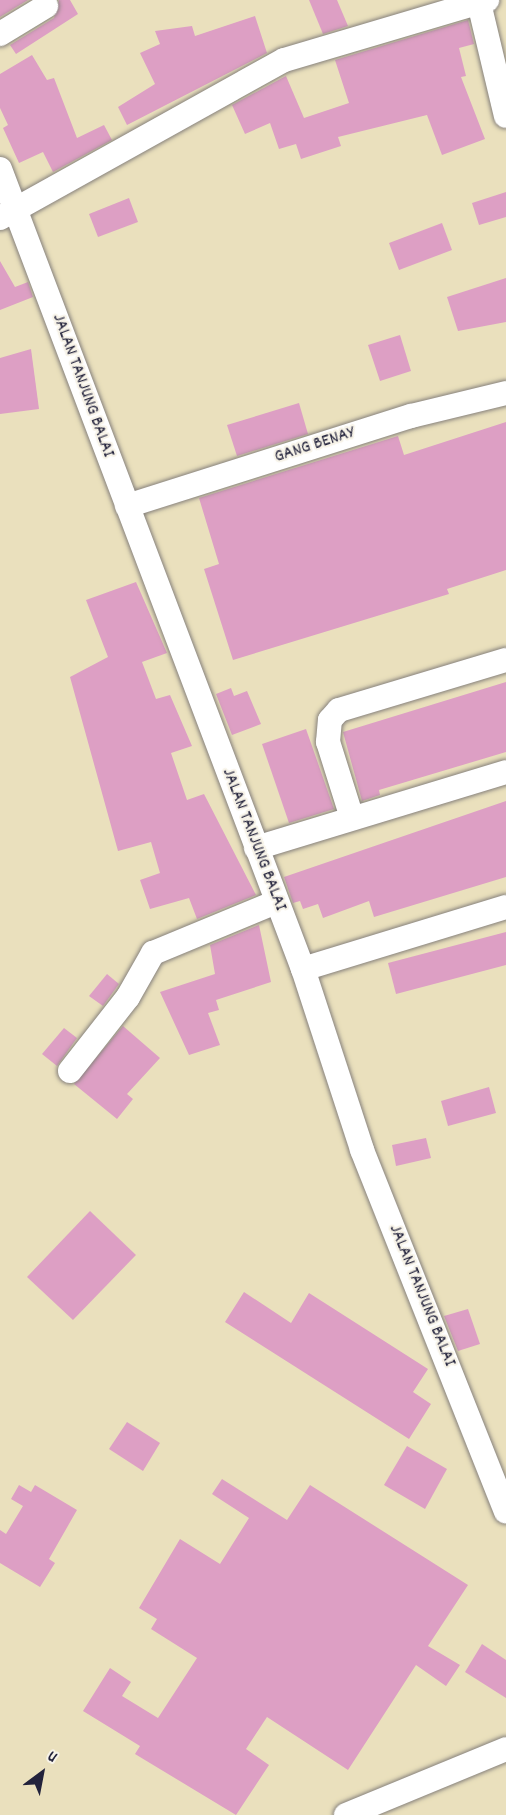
<!DOCTYPE html>
<style>
body{margin:0}
#map{position:relative;width:506px;height:1815px;overflow:hidden;background:#eae0bd;font-family:Dekko,sans-serif}
div>[style]{position:absolute}
.building>*{inset:0;background:#dd9fc4}
.roads{filter:drop-shadow(0 0 2px #86817c) drop-shadow(0 0 2px #86817c)}
.minor>*{height:24px;margin:-12px;padding:0 12px;transform-origin:12px;border-radius:12px;background:#fff}
span{translate:-50% -50%;white-space:nowrap;text-align:center;line-height:1.15;-webkit-text-stroke:4.5px #f7f3e8;paint-order:stroke}
.street-label{font-size:18px;color:#22223b}
.north{position:absolute;left:12px;top:1743px;width:60px;height:60px;-webkit-text-stroke:4px #f7f3e8;paint-order:stroke;rotate:32deg;font-size:16px;font-weight:700;line-height:24px;text-align:center;color:#22223b}
.north::after{content:'';display:block;margin:auto;width:21px;height:27px;background:#22223b;clip-path:polygon(50% 0,100% 100%,50% 72%,0 100%)}
</style>
<div id="map">
<div class="building">
<div style="clip-path:polygon(0 0,28px 0,0 17px)"></div>
<div style="clip-path:polygon(59px 0,70px 0,78px 14px,16px 54px,10px 45px,54px 18px)"></div>
<div style="clip-path:polygon(309px 0,337px 0,348px 26px,323px 34px)"></div>
<div style="clip-path:polygon(255px 16px,267px 53px,127px 125px,118px 107px,155px 84px,140px 53px,160px 44px,155px 31px,192px 26px,195px 36px)"></div>
<div style="clip-path:polygon(468px 20px,474px 44px,459px 48px,466px 76px,461px 77px,485px 139px,442px 155px,427px 115px,338px 137px,341px 146px,301px 159px,296px 144px,279px 149px,270px 123px,245px 134px,232px 105px,286px 76px,304px 118px,349px 103px,335px 60px)"></div>
<div style="clip-path:polygon(32px 55px,47px 80px,54px 78px,77px 138px,104px 125px,112px 140px,53px 172px,43px 152px,19px 163px,3px 128px,8px 125px,0 108px,0 74px)"></div>
<div style="clip-path:polygon(506px 192px,506px 217px,479px 225px,472px 203px)"></div>
<div style="clip-path:polygon(129px 198px,138px 222px,98px 237px,89px 214px)"></div>
<div style="clip-path:polygon(442px 223px,452px 250px,399px 270px,389px 243px)"></div>
<div style="clip-path:polygon(0 261px,15px 287px,28px 282px,33px 297px,0 310px)"></div>
<div style="clip-path:polygon(506px 278px,506px 322px,458px 331px,447px 297px)"></div>
<div style="clip-path:polygon(400px 335px,411px 371px,380px 381px,368px 345px)"></div>
<div style="clip-path:polygon(31px 349px,39px 409px,0 414px,0 358px)"></div>
<div style="clip-path:polygon(299px 403px,308px 434px,237px 456px,227px 425px)"></div>
<div style="clip-path:polygon(506px 422px,506px 570px,447px 589px,449px 594px,233px 660px,204px 569px,219px 564px,199px 498px,398px 436px,404px 455px)"></div>
<div style="clip-path:polygon(136px 582px,167px 653px,142px 662px,156px 699px,170px 695px,192px 746px,171px 753px,187px 800px,204px 794px,256px 895px,197px 919px,189px 898px,150px 909px,140px 880px,160px 873px,151px 842px,118px 851px,70px 677px,108px 657px,86px 600px)"></div>
<div style="clip-path:polygon(506px 682px,506px 752px,379px 790px,380px 795px,362px 801px,343px 732px)"></div>
<div style="clip-path:polygon(231px 688px,234px 696px,247px 691px,261px 724px,232px 735px,216px 694px)"></div>
<div style="clip-path:polygon(306px 729px,334px 809px,289px 823px,262px 744px)"></div>
<div style="clip-path:polygon(506px 801px,506px 877px,374px 917px,369px 901px,323px 918px,318px 904px,303px 909px,300px 901px,293px 903px,284px 877px)"></div>
<div style="clip-path:polygon(259px 925px,271px 982px,216px 1000px,219px 1010px,208px 1013px,220px 1045px,189px 1055px,160px 992px,215px 974px,210px 945px)"></div>
<div style="clip-path:polygon(506px 932px,506px 965px,396px 994px,388px 963px)"></div>
<div style="clip-path:polygon(107px 974px,119px 984px,103px 1006px,89px 996px)"></div>
<div style="clip-path:polygon(123px 1026px,160px 1058px,127px 1094px,133px 1099px,117px 1119px,74px 1084px)"></div>
<div style="clip-path:polygon(64px 1028px,77px 1038px,57px 1066px,42px 1054px)"></div>
<div style="clip-path:polygon(489px 1087px,496px 1113px,448px 1126px,441px 1101px)"></div>
<div style="clip-path:polygon(426px 1138px,431px 1158px,396px 1166px,392px 1145px)"></div>
<div style="clip-path:polygon(90px 1211px,136px 1255px,73px 1320px,27px 1277px)"></div>
<div style="clip-path:polygon(244px 1292px,291px 1323px,309px 1293px,428px 1369px,413px 1392px,431px 1404px,409px 1439px,225px 1322px)"></div>
<div style="clip-path:polygon(468px 1309px,480px 1344px,458px 1351px,444px 1316px)"></div>
<div style="clip-path:polygon(127px 1422px,160px 1443px,143px 1471px,109px 1449px)"></div>
<div style="clip-path:polygon(407px 1446px,447px 1469px,425px 1509px,384px 1485px)"></div>
<div style="clip-path:polygon(222px 1479px,287px 1520px,310px 1485px,468px 1585px,428px 1646px,460px 1665px,446px 1686px,416px 1665px,348px 1770px,267px 1717px,246px 1749px,269px 1765px,236px 1815px,135px 1754px,140px 1746px,83px 1711px,110px 1668px,131px 1682px,122px 1696px,158px 1718px,197px 1658px,151px 1629px,157px 1619px,139px 1608px,180px 1539px,220px 1564px,249px 1518px,212px 1494px)"></div>
<div style="clip-path:polygon(19px 1485px,31px 1492px,35px 1485px,77px 1510px,49px 1559px,55px 1563px,40px 1587px,0 1563px,0 1530px,6px 1534px,23px 1506px,11px 1499px)"></div>
<div style="clip-path:polygon(482px 1644px,506px 1660px,506px 1698px,465px 1672px)"></div>
</div>
<div class="roads">
<div class="minor">
<div style="left:479px;top:3px;width:116px;rotate:76.6deg"></div>
<div style="left:0;top:34px;width:54px;rotate:-31.3deg"></div>
<div style="left:0;top:169px;width:855px;rotate:69.26deg"></div>
<div style="left:303px;top:969px;width:190px;rotate:71.9deg"></div>
<div style="left:362px;top:1150px;width:389px;rotate:68.3deg"></div>
<div style="left:0;top:218px;width:325px;rotate:-29.1deg"></div>
<div style="left:284px;top:60px;width:212px;rotate:-16.5deg"></div>
<div style="left:127px;top:506px;width:298px;rotate:-17.6deg"></div>
<div style="left:411px;top:416px;width:98px;rotate:-13.6deg"></div>
<div style="left:352px;top:818px;width:80px;rotate:-107.5deg"></div>
<div style="left:328px;top:742px;width:22px;rotate:-85deg"></div>
<div style="left:330px;top:720px;width:13px;rotate:-48deg"></div>
<div style="left:339px;top:710px;width:174px;rotate:-16.7deg"></div>
<div style="left:256px;top:848px;width:261px;rotate:-16.9deg"></div>
<div style="left:303px;top:969px;width:212px;rotate:-17deg"></div>
<div style="left:70px;top:1071px;width:94px;rotate:-51.9deg"></div>
<div style="left:128px;top:997px;width:51px;rotate:-60.4deg"></div>
<div style="left:153px;top:953px;width:133px;rotate:-22.5deg"></div>
<div style="left:346px;top:1815px;width:173px;rotate:-22.4deg"></div>
</div>
</div>
<div class="street-label">
<span style="left:82px;top:386px;rotate:70deg">JALAN TANJUNG BALAI</span>
<span style="left:315px;top:446px;rotate:-18deg">GANG BENAY</span>
<span style="left:253px;top:840px;rotate:69deg">JALAN TANJUNG BALAI</span>
<span style="left:421px;top:1296px;rotate:68deg">JALAN TANJUNG BALAI</span>
</div>
<div class="north">U</div>
</div>
